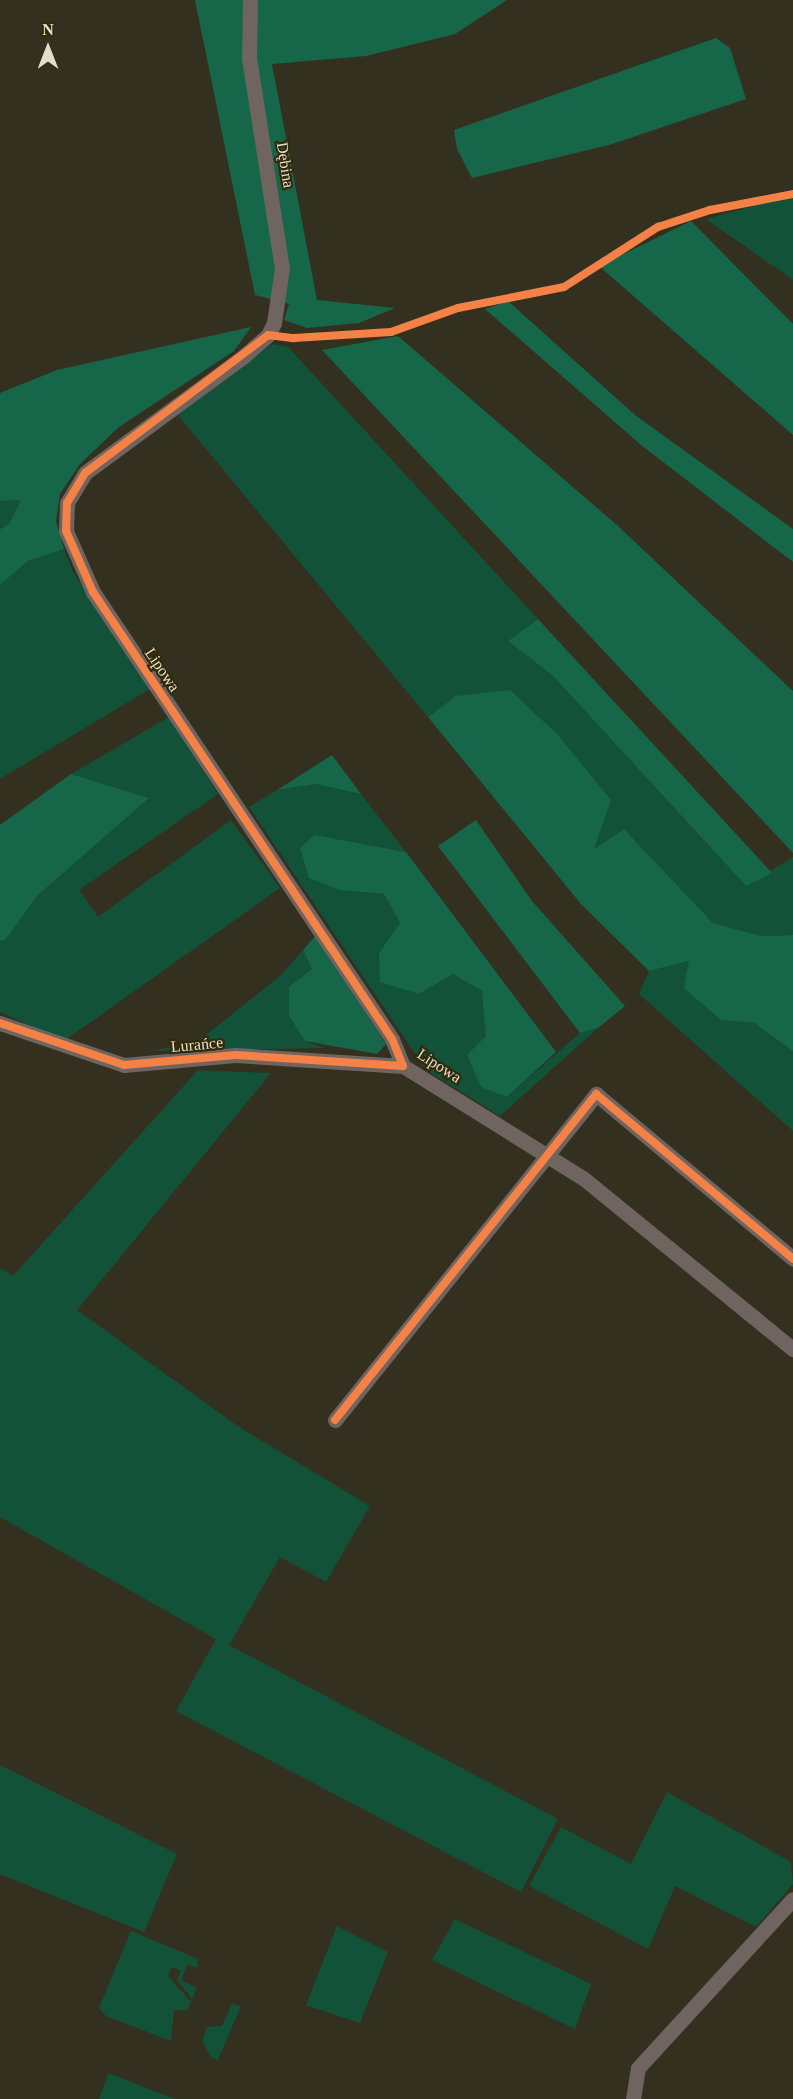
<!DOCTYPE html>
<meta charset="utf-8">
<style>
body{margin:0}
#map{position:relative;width:793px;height:2099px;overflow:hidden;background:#34301f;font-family:Georgia,serif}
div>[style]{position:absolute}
.green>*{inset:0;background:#115239}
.forest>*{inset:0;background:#166649}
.minor>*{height:15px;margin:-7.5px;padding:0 7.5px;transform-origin:7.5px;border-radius:7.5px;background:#6f6460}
.cycleway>*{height:8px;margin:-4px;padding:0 4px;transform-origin:4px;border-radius:4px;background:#f48246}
span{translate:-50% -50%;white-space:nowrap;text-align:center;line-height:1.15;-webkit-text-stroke:4.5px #332a0c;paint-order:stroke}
.street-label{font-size:16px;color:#e3decc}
.north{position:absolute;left:18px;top:18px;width:60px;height:60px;-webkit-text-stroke:4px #332a0c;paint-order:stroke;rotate:0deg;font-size:16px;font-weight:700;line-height:24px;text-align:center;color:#e3decc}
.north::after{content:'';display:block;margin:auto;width:21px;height:27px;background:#e3decc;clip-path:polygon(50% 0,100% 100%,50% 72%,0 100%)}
</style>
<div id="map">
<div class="green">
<div style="clip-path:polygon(793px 195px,793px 280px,706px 219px)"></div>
<div style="clip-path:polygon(272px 344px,288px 347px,538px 619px,508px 641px,552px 675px,746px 886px,793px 857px,793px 935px,761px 936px,713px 923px,624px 829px,594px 850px,457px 696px,428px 717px,177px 414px)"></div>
<div style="clip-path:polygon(21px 500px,9px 524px,0 528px,0 501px)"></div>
<div style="clip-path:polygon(64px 549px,73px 572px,150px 689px,0 779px,0 585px,28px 561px)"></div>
<div style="clip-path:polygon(169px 717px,218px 794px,79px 890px,98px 917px,231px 820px,280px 888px,64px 1041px,0 1012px,0 941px,37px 896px,149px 798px,71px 774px)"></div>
<div style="clip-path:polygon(316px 784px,361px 794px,406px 852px,314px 836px,340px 890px,384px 894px,400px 923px,379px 953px,419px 994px,453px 974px,483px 991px,486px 1036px,507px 1097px,580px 1033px,598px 1028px,500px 1116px,426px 1070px,249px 807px,277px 790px)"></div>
<div style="clip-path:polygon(303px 950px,312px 969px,289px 987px,305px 1041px,325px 1048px,150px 1051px,196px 1043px,280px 976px)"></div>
<div style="clip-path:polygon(690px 961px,721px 1020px,754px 1023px,793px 1051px,793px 1131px,639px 994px,649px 971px)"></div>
<div style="clip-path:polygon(198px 1070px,271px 1073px,77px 1310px,239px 1427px,370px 1506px,326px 1582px,280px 1557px,229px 1645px,558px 1819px,521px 1892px,176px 1711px,216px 1639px,0 1517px,0 1268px,13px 1276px)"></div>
<div style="clip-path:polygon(0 1765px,177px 1854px,144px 1932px,0 1874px)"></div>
<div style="clip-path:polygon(667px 1792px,791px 1862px,793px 1884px,756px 1927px,675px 1886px,648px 1949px,529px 1886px,561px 1827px,631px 1864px)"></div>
<div style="clip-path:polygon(455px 1919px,591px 1984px,575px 2029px,432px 1960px)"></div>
<div style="clip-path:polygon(337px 1926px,388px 1952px,360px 2023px,306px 2005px)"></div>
<div style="clip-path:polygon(131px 1931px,198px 1959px,197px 1968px,188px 1964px,181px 1980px,197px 1988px,192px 1999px,177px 1980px,181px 1971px,172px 1967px,168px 1976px,191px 2002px,187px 2010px,174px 2010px,171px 2041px,106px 2016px,99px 2008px)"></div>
<div style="clip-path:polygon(232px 2004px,241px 2006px,218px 2060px,211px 2057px,202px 2041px,207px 2027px,222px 2026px)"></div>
<div style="clip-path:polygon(108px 2073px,172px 2098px,175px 2099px,99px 2099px)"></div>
</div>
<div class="forest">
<div style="clip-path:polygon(195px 0,507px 0,455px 34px,366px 56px,272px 64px,317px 300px,395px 308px,359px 323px,307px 328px,284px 320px,289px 304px,255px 295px)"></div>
<div style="clip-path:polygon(716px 38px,730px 48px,746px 99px,609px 145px,472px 178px,457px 149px,454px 130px)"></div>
<div style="clip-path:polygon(691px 221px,793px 324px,793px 435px,599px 266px)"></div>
<div style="clip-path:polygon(508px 301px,635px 415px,793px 529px,793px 562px,641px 445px,485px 309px)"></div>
<div style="clip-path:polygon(251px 327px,234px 351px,119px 427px,80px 464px,60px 494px,56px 521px,64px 549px,28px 561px,0 585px,0 529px,9px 524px,21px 500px,0 501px,0 393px,57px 370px)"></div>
<div style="clip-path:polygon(398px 336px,618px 526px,793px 691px,793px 853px,322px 350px)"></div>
<div style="clip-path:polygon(538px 619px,772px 873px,746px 886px,552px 675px,508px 641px)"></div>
<div style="clip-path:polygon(510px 690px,557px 734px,611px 800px,594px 849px,624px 829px,713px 923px,761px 936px,793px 935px,793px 1051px,754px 1023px,721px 1020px,684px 988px,689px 961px,649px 971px,581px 904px,428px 717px,456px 696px)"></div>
<div style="clip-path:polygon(332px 755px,361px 794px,316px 784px,277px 790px)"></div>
<div style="clip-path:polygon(71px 774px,149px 798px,37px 896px,6px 939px,0 941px,0 825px)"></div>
<div style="clip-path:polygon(476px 820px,532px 901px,625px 1006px,598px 1028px,580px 1033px,438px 846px)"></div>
<div style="clip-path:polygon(314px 835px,406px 852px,556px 1052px,507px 1097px,481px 1087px,467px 1055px,486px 1036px,482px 991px,453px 974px,419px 994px,380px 982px,379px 953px,400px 923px,384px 894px,340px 890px,309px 878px,300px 848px)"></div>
<div style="clip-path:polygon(315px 936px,386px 1044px,377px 1054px,305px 1041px,289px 1016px,289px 987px,312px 969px,303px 950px)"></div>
</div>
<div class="minor">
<div style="left:250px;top:0;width:58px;rotate:91deg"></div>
<div style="left:249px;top:58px;width:213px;rotate:81.1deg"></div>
<div style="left:282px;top:268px;width:56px;rotate:98.3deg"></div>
<div style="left:274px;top:323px;width:13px;rotate:117deg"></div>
<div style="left:268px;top:335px;width:32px;rotate:139deg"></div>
<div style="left:244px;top:356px;width:197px;rotate:143.7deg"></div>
<div style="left:85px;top:473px;width:35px;rotate:121deg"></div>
<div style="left:67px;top:503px;width:28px;rotate:92deg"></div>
<div style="left:66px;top:531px;width:67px;rotate:66.1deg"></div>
<div style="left:93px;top:592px;width:538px;rotate:56.22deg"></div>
<div style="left:392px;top:1039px;width:29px;rotate:68deg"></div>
<div style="left:0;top:1023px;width:131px;rotate:18.7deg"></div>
<div style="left:124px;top:1065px;width:112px;rotate:-5.1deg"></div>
<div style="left:236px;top:1055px;width:167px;rotate:3.8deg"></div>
<div style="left:403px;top:1066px;width:212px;rotate:31.9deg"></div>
<div style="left:583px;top:1178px;width:271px;rotate:39.2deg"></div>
<div style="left:335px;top:1420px;width:418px;rotate:-51.3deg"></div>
<div style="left:596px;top:1094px;width:257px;rotate:39.9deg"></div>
<div style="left:633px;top:2099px;width:31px;rotate:-81deg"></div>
<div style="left:638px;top:2068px;width:229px;rotate:-47.5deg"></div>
</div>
<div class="cycleway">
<div style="left:0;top:1023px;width:131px;rotate:18.7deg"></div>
<div style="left:124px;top:1065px;width:112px;rotate:-5.1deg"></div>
<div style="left:236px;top:1055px;width:167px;rotate:3.8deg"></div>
<div style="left:403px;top:1066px;width:29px;rotate:-112deg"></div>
<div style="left:392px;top:1039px;width:538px;rotate:-123.78deg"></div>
<div style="left:93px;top:592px;width:67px;rotate:-113.9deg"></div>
<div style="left:66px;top:531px;width:28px;rotate:-88deg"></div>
<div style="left:67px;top:503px;width:35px;rotate:-59deg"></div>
<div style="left:85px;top:473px;width:229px;rotate:-37deg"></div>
<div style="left:268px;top:335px;width:26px;rotate:7deg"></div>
<div style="left:294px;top:338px;width:97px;rotate:-3.5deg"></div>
<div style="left:391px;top:332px;width:71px;rotate:-19.7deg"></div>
<div style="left:458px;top:308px;width:108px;rotate:-11.2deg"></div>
<div style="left:564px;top:287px;width:112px;rotate:-32.6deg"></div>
<div style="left:658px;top:227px;width:55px;rotate:-18.1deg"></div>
<div style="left:710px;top:210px;width:85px;rotate:-10.9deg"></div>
<div style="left:335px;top:1420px;width:418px;rotate:-51.3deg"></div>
<div style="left:596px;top:1094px;width:257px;rotate:39.9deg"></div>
</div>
<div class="street-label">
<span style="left:285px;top:165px;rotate:81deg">Dębina</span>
<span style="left:162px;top:670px;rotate:56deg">Lipowa</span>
<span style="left:197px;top:1045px;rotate:-5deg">Lurańce</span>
<span style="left:439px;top:1066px;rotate:33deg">Lipowa</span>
</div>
<div class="north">N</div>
</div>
